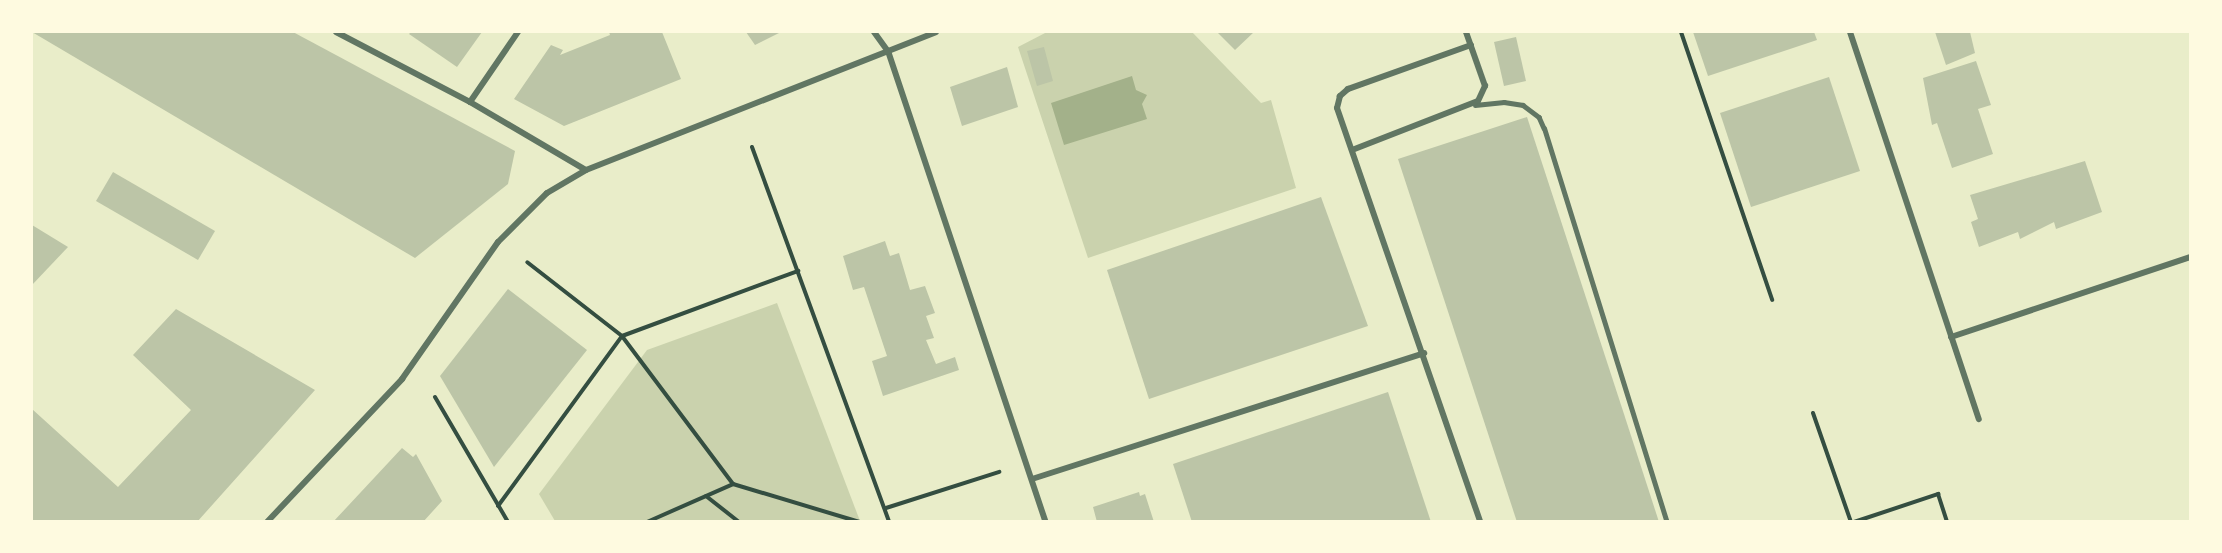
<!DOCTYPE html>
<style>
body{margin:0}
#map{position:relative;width:2222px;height:553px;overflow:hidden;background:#e9edc9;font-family:"Nunito Sans",sans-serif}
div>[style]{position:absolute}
.green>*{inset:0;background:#cad2ad}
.water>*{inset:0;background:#a3b18a}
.building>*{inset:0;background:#bcc5a7}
.path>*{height:4px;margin:-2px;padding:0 2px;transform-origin:2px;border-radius:2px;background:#344e41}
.service>*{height:4.5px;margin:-2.25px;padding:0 2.25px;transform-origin:2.25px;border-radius:2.25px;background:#617663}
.pedestrian>*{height:5px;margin:-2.5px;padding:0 2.5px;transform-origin:2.5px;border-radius:2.5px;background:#617663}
.minor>*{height:6px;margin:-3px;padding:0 3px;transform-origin:3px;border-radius:3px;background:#617663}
span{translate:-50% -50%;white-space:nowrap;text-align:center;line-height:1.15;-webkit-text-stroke:4.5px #fefae0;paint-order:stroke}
.frame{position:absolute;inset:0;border:33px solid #fefae0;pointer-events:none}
</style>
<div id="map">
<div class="green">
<div style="clip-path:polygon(1047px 32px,1192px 32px,1261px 103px,1271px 100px,1296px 188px,1088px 258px,1018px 47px)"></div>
<div style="clip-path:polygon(777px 303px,860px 521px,555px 521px,539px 494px,647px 350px)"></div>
</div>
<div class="water">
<div style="clip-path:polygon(1132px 76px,1136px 90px,1147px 95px,1142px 104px,1147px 119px,1064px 145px,1051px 103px)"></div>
</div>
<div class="building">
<div style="clip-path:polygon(32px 32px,293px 32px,515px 151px,508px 184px,415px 258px)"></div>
<div style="clip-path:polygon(411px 32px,482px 32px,457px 67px,409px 34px)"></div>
<div style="clip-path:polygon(609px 32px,662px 32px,681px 79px,564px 126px,514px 99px,551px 45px,563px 50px,560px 55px,610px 35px)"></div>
<div style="clip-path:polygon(746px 32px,781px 32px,755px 45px)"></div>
<div style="clip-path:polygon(1217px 32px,1254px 32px,1235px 50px)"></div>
<div style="clip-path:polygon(1693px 32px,1814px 32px,1817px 40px,1708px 76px)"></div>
<div style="clip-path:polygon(1935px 32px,1970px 32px,1975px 53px,1946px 65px)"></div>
<div style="clip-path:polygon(1516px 37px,1526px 81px,1504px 86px,1494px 42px)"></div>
<div style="clip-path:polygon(1044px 47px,1053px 81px,1037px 86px,1027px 51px)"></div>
<div style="clip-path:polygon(1976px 61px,1991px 105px,1978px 109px,1993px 154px,1952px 168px,1937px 123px,1932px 125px,1923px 78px)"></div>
<div style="clip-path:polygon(1007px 67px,1018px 107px,962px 126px,950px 87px)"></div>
<div style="clip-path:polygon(1829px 77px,1860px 171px,1751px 207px,1720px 113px)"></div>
<div style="clip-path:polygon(1527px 117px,1623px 411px,1659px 522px,1517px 522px,1398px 159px)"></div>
<div style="clip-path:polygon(2085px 161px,2102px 212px,2056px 229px,2054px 222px,2020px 239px,2018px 232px,1979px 247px,1971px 222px,1978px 219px,1970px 195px)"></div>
<div style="clip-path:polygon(113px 172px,215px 231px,198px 260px,96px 201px)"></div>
<div style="clip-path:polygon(1321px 197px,1368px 326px,1149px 399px,1107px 270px)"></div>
<div style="clip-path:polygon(32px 225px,68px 247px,32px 285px)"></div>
<div style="clip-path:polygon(885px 241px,890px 256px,899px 253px,910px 290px,925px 286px,935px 313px,926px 316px,934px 338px,926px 340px,936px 364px,955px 357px,959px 370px,883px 396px,872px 361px,887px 356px,864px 287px,853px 290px,843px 256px)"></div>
<div style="clip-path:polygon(508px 289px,587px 350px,494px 467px,440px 376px)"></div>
<div style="clip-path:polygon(176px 309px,315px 390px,197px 522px,32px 522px,32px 409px,118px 487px,191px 410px,133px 355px)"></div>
<div style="clip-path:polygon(1388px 392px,1431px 522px,1192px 522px,1173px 464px)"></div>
<div style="clip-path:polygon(402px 448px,413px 457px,416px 454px,442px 501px,423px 522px,333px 522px)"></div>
<div style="clip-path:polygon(1139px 492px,1140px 496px,1145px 494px,1154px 522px,1097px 522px,1093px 507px)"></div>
</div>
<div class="path">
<div style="left:1681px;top:32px;width:283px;rotate:71.2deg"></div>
<div style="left:752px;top:147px;width:399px;rotate:69.9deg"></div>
<div style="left:435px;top:397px;width:145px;rotate:59.7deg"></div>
<div style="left:1813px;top:413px;width:115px;rotate:70.8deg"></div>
<div style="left:733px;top:484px;width:185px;rotate:-126.9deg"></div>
<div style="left:622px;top:336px;width:188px;rotate:-20.3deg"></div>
<div style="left:706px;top:496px;width:42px;rotate:38.2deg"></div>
<div style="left:498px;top:506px;width:210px;rotate:-53.9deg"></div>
<div style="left:622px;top:336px;width:120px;rotate:-142.1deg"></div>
<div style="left:886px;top:508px;width:119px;rotate:-17.7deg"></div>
<div style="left:647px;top:522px;width:94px;rotate:-23.8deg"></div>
<div style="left:733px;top:484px;width:133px;rotate:16.7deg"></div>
<div style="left:1854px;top:522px;width:89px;rotate:-18.4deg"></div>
<div style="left:1938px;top:494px;width:29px;rotate:72deg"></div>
</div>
<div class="service">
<div style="left:1475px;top:105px;width:29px;rotate:-6deg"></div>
<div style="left:1504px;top:102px;width:19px;rotate:9deg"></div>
<div style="left:1523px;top:105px;width:20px;rotate:37deg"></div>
<div style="left:1539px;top:117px;width:12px;rotate:66deg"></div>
</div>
<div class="pedestrian">
<div style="left:1544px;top:128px;width:413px;rotate:72.7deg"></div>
</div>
<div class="minor">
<div style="left:336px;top:32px;width:151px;rotate:27.6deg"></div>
<div style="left:470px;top:102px;width:134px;rotate:30.4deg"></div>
<div style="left:874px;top:32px;width:24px;rotate:54deg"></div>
<div style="left:888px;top:51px;width:497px;rotate:71.5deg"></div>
<div style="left:1850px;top:32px;width:408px;rotate:71.6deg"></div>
<div style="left:1471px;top:45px;width:131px;rotate:160.3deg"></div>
<div style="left:1348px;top:89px;width:11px;rotate:139deg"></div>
<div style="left:1340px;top:96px;width:12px;rotate:104deg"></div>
<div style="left:1337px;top:108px;width:438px;rotate:70.9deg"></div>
<div style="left:470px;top:102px;width:85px;rotate:-55.6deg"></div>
<div style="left:1352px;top:150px;width:135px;rotate:-21.3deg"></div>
<div style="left:1478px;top:101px;width:17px;rotate:-65deg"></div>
<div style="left:1485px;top:86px;width:57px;rotate:-109.4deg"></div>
<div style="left:1951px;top:337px;width:252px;rotate:-18.5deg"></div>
<div style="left:1032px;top:479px;width:412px;rotate:-17.8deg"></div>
<div style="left:267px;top:522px;width:197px;rotate:-46.6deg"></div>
<div style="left:402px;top:379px;width:167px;rotate:-55deg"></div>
<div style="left:498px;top:242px;width:69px;rotate:-45deg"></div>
<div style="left:547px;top:193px;width:45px;rotate:-30.5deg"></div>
<div style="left:586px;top:170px;width:376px;rotate:-21.5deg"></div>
</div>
<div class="frame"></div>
</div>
